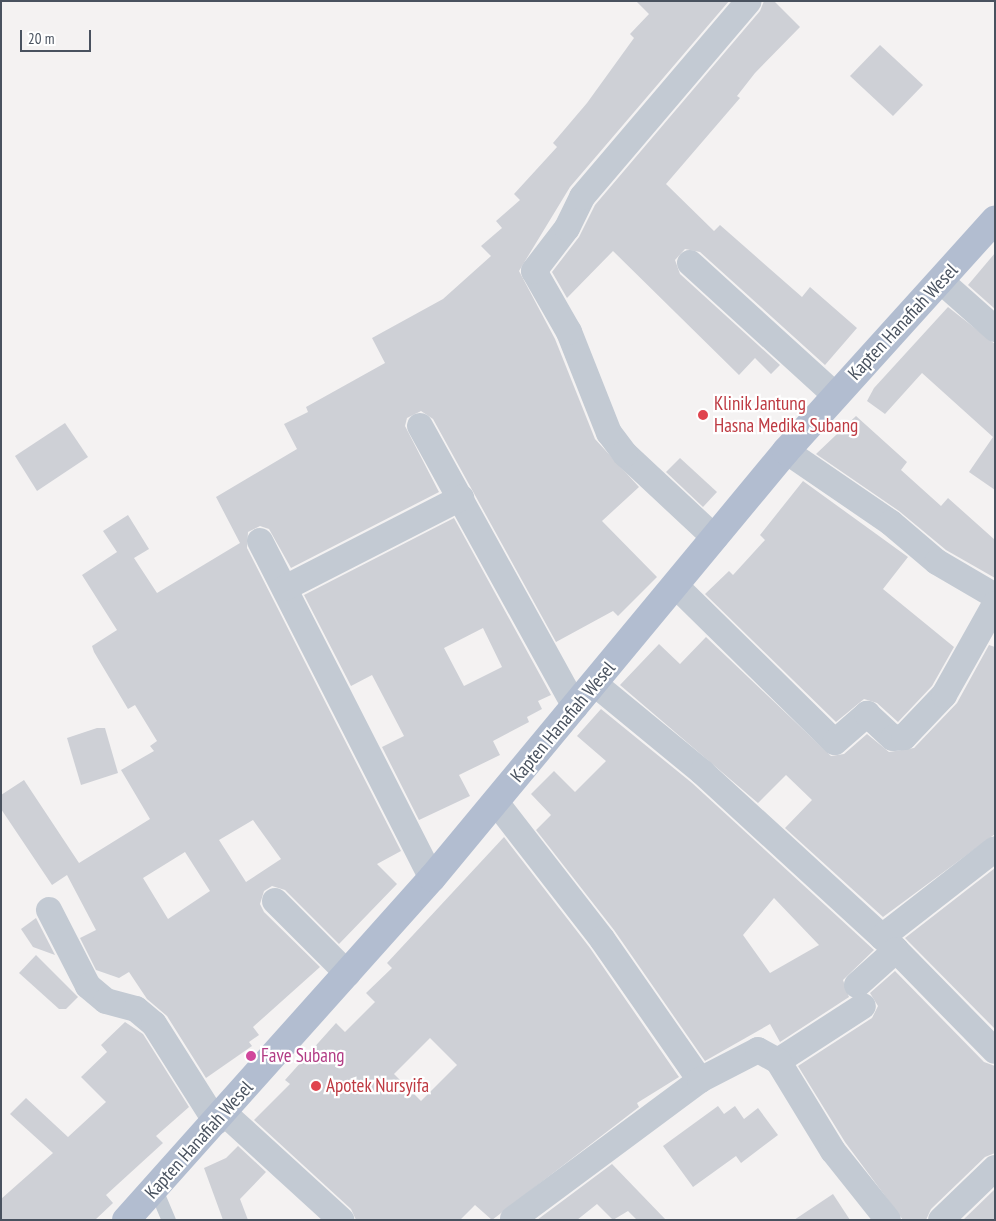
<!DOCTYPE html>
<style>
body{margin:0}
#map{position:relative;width:996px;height:1221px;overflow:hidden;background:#f4f2f2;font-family:"PT Sans Narrow",sans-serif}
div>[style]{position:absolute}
.building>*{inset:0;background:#ced0d6}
.service>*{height:14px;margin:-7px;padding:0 7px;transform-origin:7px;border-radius:7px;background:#c3cad3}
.minor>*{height:26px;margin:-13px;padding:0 13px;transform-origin:13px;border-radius:13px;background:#c3cad3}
.primary>*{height:28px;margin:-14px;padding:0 14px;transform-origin:14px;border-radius:14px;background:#b2bdd0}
.dots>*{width:14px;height:14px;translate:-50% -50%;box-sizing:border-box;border:2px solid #fff;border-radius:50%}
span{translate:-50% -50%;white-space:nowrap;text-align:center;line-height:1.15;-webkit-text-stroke:4.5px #fff;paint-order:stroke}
.street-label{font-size:19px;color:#49525f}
.health-label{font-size:19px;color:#be3a42}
.left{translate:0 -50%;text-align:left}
.hotel-label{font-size:19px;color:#b23c85}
.frame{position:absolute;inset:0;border:2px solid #49525f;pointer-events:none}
.scale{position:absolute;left:20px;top:30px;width:71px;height:22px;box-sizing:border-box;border:2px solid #49525f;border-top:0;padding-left:6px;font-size:15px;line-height:18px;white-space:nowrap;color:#49525f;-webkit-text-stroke:4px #fff;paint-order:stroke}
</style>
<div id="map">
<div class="building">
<div style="clip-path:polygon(evenodd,636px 1px,729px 1px,570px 187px,519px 271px,555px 339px,595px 439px,639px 487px,602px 521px,657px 577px,618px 616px,613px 611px,556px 642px,433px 419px,421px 411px,407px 418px,405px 426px,439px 492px,291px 568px,269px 529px,260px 526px,248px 532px,247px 548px,401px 851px,377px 864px,397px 884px,339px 944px,285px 890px,272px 886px,264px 891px,260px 904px,264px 912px,320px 967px,253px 1027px,259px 1035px,249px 1042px,252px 1046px,206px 1078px,167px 1016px,147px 999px,129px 972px,119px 978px,96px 970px,80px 938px,96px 930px,67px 875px,52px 885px,1px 809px,1px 795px,24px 780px,79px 863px,150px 819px,121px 770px,154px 751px,150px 746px,157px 741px,135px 705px,128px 709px,94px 652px,92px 646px,117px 630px,82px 575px,117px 552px,103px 531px,128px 515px,149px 549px,134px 558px,157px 593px,240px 543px,216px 497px,297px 449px,284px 424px,308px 412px,306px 407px,385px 363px,372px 338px,443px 299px,491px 256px,481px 246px,502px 228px,496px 221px,520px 200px,514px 194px,557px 147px,553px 143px,587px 103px,634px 38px,630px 34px,649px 14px,636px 1px,253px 820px,281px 859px,246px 882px,219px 840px,253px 820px,636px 1px,185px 852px,210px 891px,168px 919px,143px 878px,185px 852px)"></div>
<div style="clip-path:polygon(764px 1px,774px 1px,800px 27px,755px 73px,737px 96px,740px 98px,666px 184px,714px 231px,720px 225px,802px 297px,810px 287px,857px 328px,825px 365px,700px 252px,685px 249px,675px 260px,680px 274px,780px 365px,771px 374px,755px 358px,739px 375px,613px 251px,567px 298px,552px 272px,579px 237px,595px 205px,760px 11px)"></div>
<div style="clip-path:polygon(880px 45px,923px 85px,893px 116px,850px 76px)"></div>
<div style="clip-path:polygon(995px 253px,995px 309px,968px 285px)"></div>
<div style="clip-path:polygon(948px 307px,995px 344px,995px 490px,969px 472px,993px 437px,922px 373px,885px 414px,867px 401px,874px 388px)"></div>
<div style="clip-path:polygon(856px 416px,907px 462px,901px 470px,941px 506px,948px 498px,995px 540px,995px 578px,946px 550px,899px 511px,816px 454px)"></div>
<div style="clip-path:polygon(65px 423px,88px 457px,37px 491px,15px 456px)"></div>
<div style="clip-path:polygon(680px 458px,717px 492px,703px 507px,666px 472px)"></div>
<div style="clip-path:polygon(803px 481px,908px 557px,883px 589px,954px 647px,932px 686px,898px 722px,877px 703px,864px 699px,836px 722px,705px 594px,729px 571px,733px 575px,765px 540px,760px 535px)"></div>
<div style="clip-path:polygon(evenodd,454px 518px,551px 695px,538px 701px,542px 709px,527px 717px,529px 722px,493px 741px,500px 755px,459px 775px,470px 796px,419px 820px,382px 747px,404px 736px,372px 675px,351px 686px,304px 595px,454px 518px,483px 628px,502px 667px,464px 686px,444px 648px,483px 628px)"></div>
<div style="clip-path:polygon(706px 637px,831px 756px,844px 754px,867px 734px,889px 752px,914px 748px,957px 703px,989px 645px,995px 647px,995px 834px,883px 917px,785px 828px,812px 800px,786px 775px,758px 803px,620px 685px,659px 644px,680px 664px)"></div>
<div style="clip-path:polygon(evenodd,601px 709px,692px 783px,874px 950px,843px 980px,849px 997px,780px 1042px,770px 1024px,705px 1061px,614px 930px,536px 830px,551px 815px,531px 794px,554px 771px,575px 792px,606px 761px,577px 736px,601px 709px,774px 898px,819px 945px,770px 973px,743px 935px,774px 898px)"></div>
<div style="clip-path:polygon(97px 728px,105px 728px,118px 773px,81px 785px,67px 738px)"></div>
<div style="clip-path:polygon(evenodd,504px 837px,590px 948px,679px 1077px,637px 1103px,639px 1107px,492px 1220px,475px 1205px,460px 1220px,356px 1220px,351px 1209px,254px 1120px,290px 1084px,285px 1080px,336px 1023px,345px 1032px,375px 1002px,366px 993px,392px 968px,387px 963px,504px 837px,430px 1038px,457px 1065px,421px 1101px,394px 1074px,430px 1038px)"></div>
<div style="clip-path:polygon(995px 868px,995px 1029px,905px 938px)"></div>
<div style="clip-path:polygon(36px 918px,55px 955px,33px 947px,21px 929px)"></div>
<div style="clip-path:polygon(36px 955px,78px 997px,66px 1009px,59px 1009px,19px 973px)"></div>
<div style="clip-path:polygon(895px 971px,984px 1062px,995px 1066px,995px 1153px,985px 1157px,931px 1209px,926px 1220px,903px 1220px,845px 1142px,798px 1066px,872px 1018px,878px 1006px,870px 993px)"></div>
<div style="clip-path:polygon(125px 1022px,143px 1034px,189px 1107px,156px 1136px,163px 1143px,106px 1195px,113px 1203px,95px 1220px,1px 1220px,1px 1199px,53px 1153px,10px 1114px,26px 1098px,68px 1137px,106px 1102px,81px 1077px,107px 1052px,101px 1045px)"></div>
<div style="clip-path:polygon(718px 1106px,724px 1114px,735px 1106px,744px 1119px,758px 1108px,778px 1135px,741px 1163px,736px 1156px,693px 1187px,663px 1146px)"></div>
<div style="clip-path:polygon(238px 1146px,266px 1172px,240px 1199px,248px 1220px,223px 1220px,204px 1168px,226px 1158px)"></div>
<div style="clip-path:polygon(612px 1164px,666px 1220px,637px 1220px,628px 1211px,613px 1220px,597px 1204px,577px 1220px,537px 1220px)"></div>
<div style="clip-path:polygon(995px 1189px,995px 1220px,963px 1220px)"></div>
<div style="clip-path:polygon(833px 1194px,850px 1220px,794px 1220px)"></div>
</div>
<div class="service">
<div style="left:156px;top:1190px;width:33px;rotate:67deg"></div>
</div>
<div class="minor">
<div style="left:690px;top:263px;width:196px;rotate:42.3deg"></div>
<div style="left:942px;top:282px;width:71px;rotate:41.6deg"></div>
<div style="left:420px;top:426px;width:321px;rotate:61.1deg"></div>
<div style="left:786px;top:451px;width:127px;rotate:34.4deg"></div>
<div style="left:891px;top:523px;width:60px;rotate:40.3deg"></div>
<div style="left:937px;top:562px;width:67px;rotate:30.4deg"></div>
<div style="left:715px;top:538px;width:123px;rotate:-137deg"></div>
<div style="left:625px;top:454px;width:26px;rotate:-127deg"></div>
<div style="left:609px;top:433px;width:109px;rotate:-111.6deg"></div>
<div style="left:569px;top:332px;width:70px;rotate:-119.8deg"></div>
<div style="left:534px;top:271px;width:54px;rotate:-52.5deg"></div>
<div style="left:567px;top:228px;width:34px;rotate:-64deg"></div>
<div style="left:582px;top:197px;width:257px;rotate:-49.6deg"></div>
<div style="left:260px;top:541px;width:378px;rotate:63deg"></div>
<div style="left:677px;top:587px;width:221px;rotate:44.5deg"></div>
<div style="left:835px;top:742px;width:43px;rotate:-41.2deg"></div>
<div style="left:867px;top:714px;width:35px;rotate:43deg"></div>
<div style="left:893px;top:738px;width:11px;rotate:-5deg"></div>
<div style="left:904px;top:737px;width:58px;rotate:-46.4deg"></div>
<div style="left:944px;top:695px;width:104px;rotate:-60.7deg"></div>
<div style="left:285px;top:588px;width:198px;rotate:-27.1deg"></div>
<div style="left:595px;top:684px;width:139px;rotate:39.4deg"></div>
<div style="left:702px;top:772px;width:263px;rotate:42.5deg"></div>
<div style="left:896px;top:950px;width:141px;rotate:45.6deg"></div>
<div style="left:495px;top:801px;width:175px;rotate:52.2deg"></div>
<div style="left:602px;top:939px;width:172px;rotate:55.2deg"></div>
<div style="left:275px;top:901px;width:103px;rotate:45deg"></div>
<div style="left:49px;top:910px;width:85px;rotate:62.8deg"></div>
<div style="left:88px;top:986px;width:23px;rotate:40deg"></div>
<div style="left:106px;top:1001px;width:31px;rotate:15deg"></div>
<div style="left:136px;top:1009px;width:23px;rotate:40deg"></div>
<div style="left:154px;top:1024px;width:116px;rotate:57.7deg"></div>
<div style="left:882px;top:937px;width:143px;rotate:-37.9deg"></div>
<div style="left:857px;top:985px;width:52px;rotate:-41.9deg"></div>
<div style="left:778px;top:1061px;width:101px;rotate:-32.9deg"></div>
<div style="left:224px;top:1113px;width:159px;rotate:42.4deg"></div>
<div style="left:513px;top:1219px;width:233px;rotate:-36.6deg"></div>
<div style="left:700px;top:1080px;width:65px;rotate:-27.3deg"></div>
<div style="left:758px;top:1050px;width:23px;rotate:29deg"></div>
<div style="left:778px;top:1061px;width:105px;rotate:58.6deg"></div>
<div style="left:833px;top:1151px;width:88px;rotate:51.4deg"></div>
<div style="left:941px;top:1220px;width:75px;rotate:-43.9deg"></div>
</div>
<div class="primary">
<div style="left:126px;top:1220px;width:459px;rotate:-48.2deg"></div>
<div style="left:432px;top:878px;width:555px;rotate:-50.34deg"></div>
<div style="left:786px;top:451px;width:312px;rotate:-47.9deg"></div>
</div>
<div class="dots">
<div style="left:703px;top:415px;background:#e0444e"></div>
<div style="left:251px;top:1056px;background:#d1479c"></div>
<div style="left:316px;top:1086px;background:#e0444e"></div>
</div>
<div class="street-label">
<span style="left:903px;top:322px;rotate:-47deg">Kapten Hanafiah Wesel</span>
<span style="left:563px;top:722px;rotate:-50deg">Kapten Hanafiah Wesel</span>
<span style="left:199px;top:1140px;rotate:-48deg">Kapten Hanafiah Wesel</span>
</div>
<div class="health-label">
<span class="left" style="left:714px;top:415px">Klinik Jantung<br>Hasna Medika Subang</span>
<span class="left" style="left:326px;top:1086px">Apotek Nursyifa</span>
</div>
<div class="hotel-label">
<span class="left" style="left:261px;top:1056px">Fave Subang</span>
</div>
<div class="frame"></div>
<div class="scale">20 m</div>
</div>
